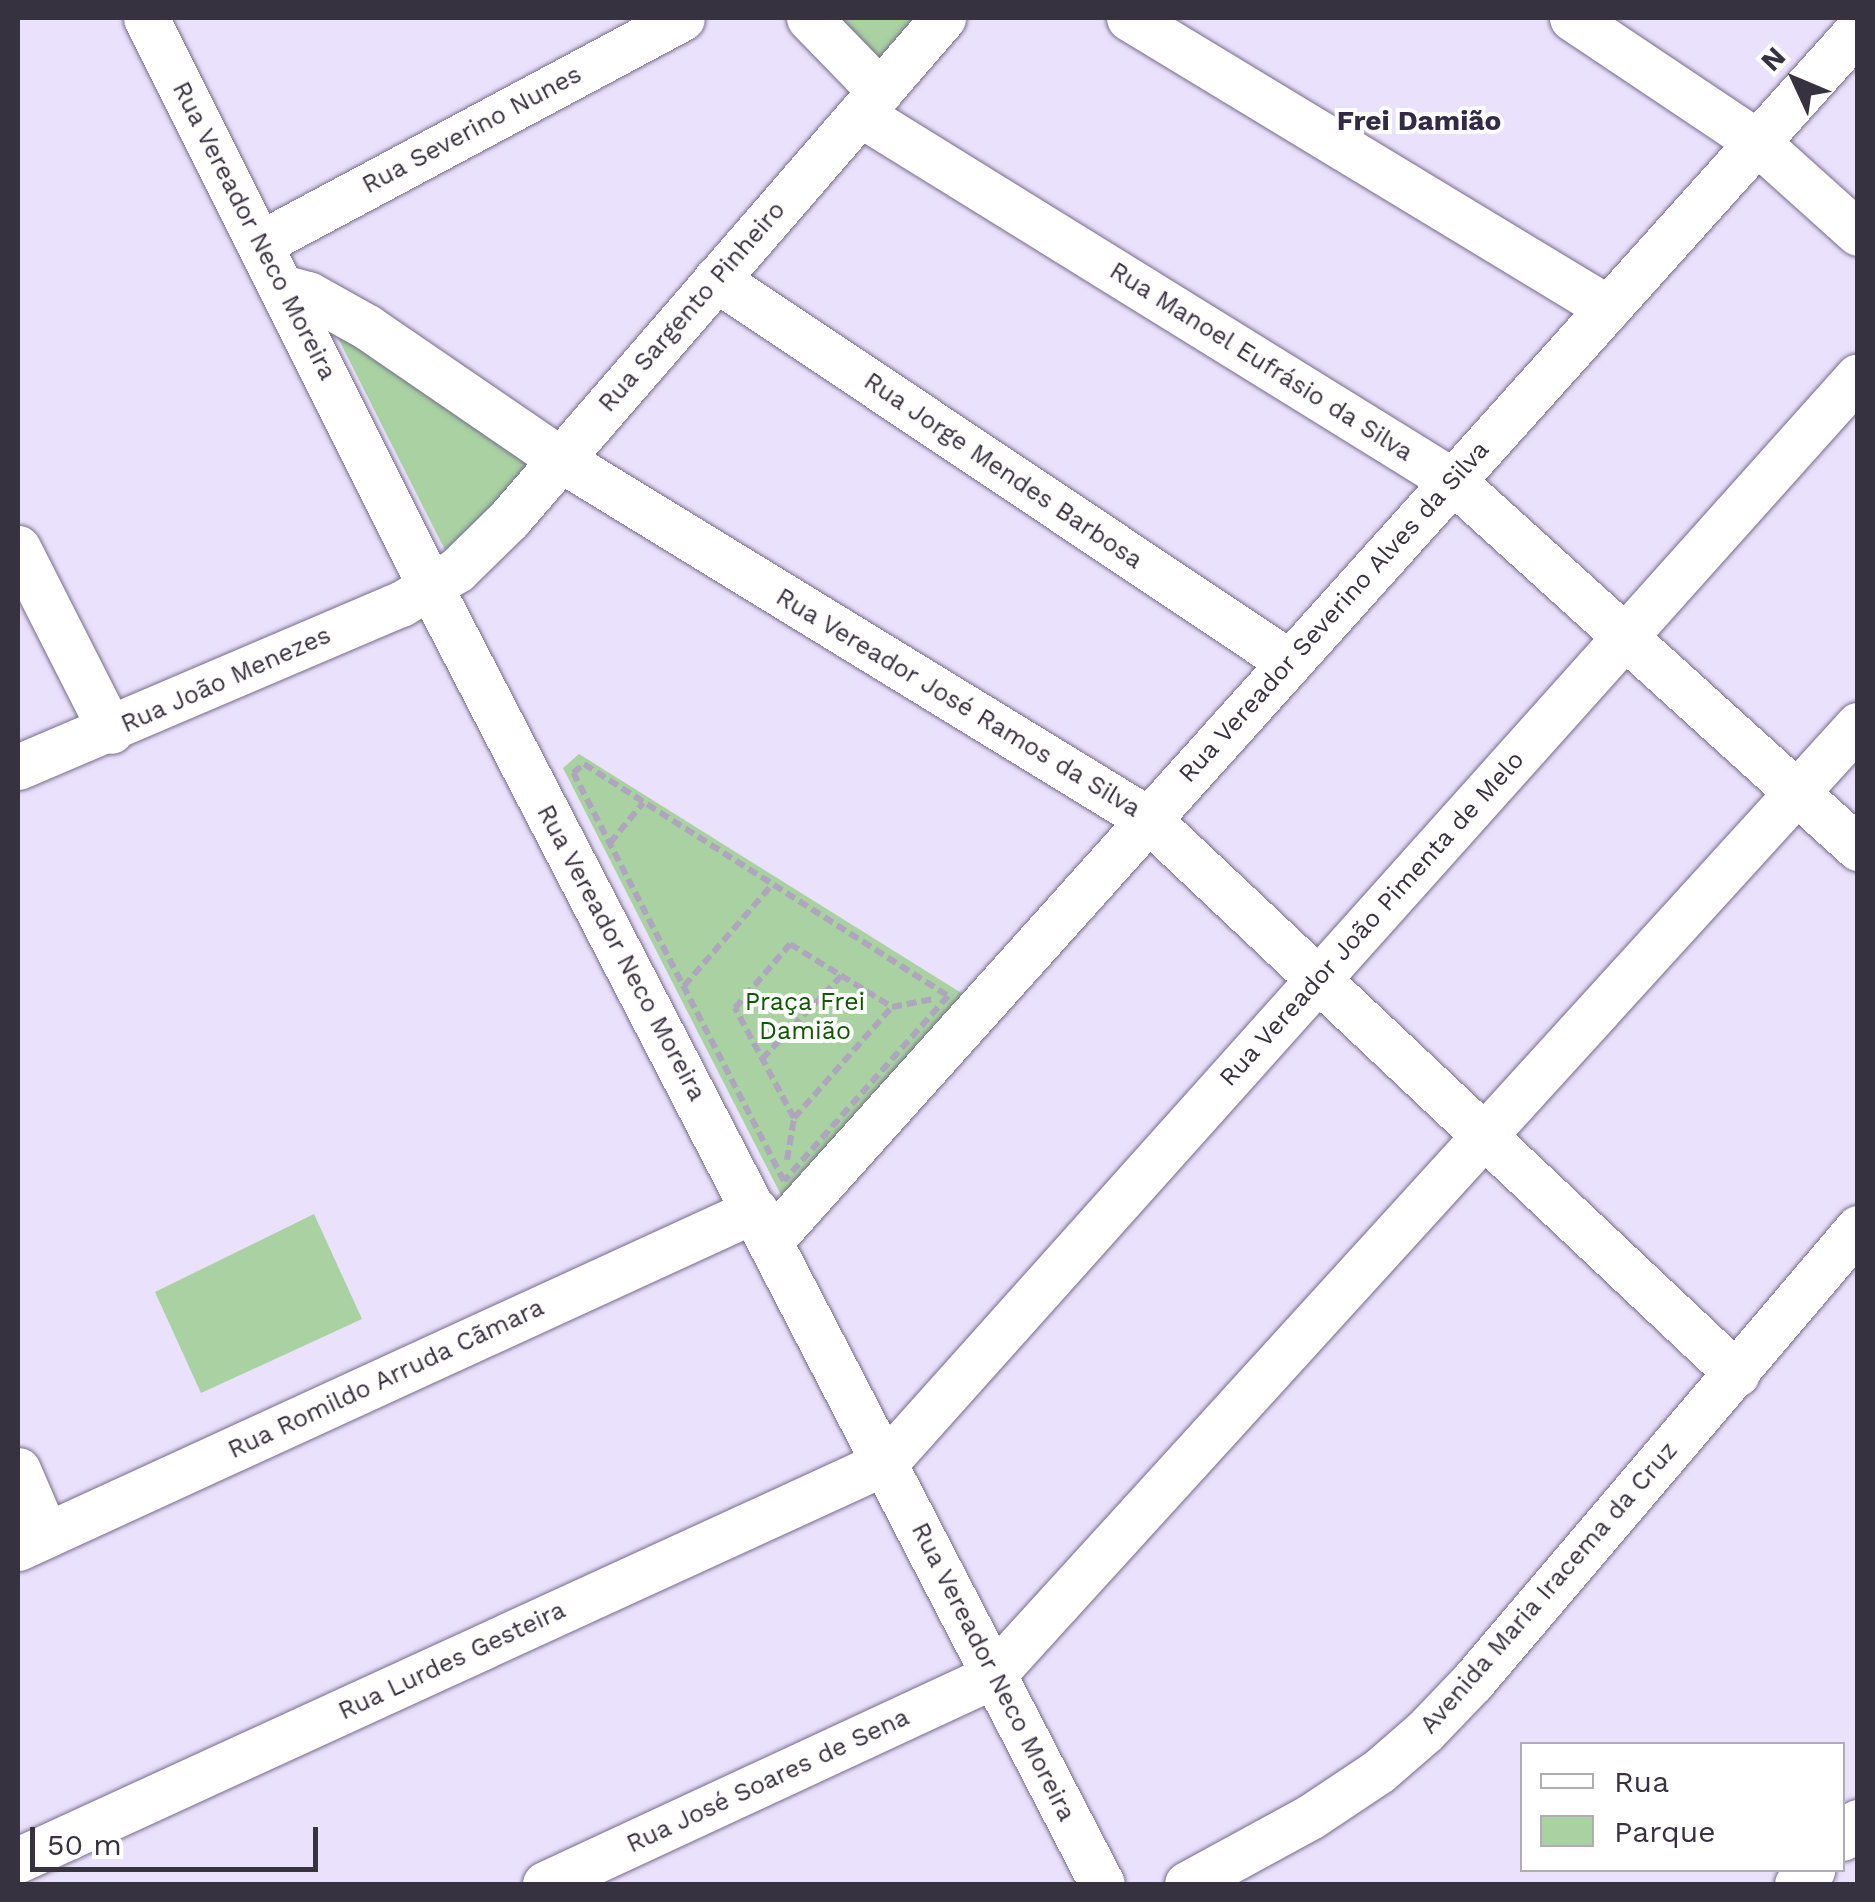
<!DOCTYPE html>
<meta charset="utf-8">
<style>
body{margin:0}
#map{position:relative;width:1875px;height:1902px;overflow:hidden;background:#eae1fc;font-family:"Work Sans",sans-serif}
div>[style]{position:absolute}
.green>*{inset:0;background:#a9d1a2}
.path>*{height:6px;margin-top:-3px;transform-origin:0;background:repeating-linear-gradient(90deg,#aea6bc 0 10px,transparent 0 15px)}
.roads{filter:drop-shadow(0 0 2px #766c8a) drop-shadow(0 0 2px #766c8a)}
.street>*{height:45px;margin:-22.5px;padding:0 22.5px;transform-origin:22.5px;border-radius:22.5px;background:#fff}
span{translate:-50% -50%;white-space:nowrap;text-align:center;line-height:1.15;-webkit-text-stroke:8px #fff;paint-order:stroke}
.street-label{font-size:25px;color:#37323f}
.park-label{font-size:25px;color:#115503}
.neighbourhood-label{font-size:28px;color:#332a44;font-weight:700}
.frame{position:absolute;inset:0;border:20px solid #37323f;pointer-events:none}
.legend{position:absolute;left:1520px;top:1742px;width:325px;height:130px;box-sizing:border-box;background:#fff;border:2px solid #afadb2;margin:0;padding:12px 18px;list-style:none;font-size:30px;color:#37323f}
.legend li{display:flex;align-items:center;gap:20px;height:50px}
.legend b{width:50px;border:2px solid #afadb2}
.north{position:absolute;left:1745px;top:30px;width:100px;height:100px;-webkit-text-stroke:8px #fff;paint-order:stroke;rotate:314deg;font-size:28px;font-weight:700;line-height:40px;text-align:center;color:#37323f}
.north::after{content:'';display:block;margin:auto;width:35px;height:45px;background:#37323f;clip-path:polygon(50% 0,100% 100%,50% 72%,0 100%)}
.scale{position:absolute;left:30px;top:1827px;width:288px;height:45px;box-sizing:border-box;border:5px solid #37323f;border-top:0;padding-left:12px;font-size:30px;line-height:35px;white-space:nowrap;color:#37323f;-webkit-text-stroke:8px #fff;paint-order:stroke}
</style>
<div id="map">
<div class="green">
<div style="clip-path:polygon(830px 18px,918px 18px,876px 67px)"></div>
<div style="clip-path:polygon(333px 328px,539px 459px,452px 564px)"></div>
<div style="clip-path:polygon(579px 754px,963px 994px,782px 1197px,563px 768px)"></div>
<div style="clip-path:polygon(314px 1214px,362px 1319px,201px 1393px,155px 1292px)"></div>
</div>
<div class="path">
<div style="left:584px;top:764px;width:432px;rotate:32.5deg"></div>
<div style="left:948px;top:996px;width:247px;rotate:131.6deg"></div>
<div style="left:784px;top:1181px;width:459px;rotate:-117.3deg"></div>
<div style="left:573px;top:773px;width:14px;rotate:-39deg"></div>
<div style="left:610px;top:843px;width:52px;rotate:-50.5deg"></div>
<div style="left:684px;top:986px;width:133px;rotate:-49deg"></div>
<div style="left:762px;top:1059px;width:115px;rotate:-46.4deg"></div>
<div style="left:794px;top:1118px;width:125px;rotate:-118.2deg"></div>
<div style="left:735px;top:1008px;width:84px;rotate:-49.3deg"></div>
<div style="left:790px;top:944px;width:120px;rotate:31.7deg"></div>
<div style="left:787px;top:1160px;width:43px;rotate:-80.5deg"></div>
<div style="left:794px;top:1118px;width:148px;rotate:-48.6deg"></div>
<div style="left:892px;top:1007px;width:42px;rotate:-11deg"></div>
</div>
<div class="roads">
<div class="street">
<div style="left:146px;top:18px;width:637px;rotate:63.43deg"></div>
<div style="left:431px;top:588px;width:1459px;rotate:62.63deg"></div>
<div style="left:809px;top:18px;width:102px;rotate:45.8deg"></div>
<div style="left:1129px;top:18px;width:560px;rotate:31.19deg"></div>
<div style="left:1572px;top:18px;width:223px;rotate:33.8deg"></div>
<div style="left:1757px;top:142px;width:136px;rotate:42deg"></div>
<div style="left:860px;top:114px;width:697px;rotate:31.75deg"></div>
<div style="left:1453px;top:481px;width:547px;rotate:42.18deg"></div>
<div style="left:261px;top:243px;width:477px;rotate:-28.1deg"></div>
<div style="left:716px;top:279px;width:689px;rotate:33.76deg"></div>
<div style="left:285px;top:288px;width:24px;rotate:15deg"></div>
<div style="left:308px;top:294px;width:68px;rotate:29.2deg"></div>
<div style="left:367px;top:327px;width:234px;rotate:34.4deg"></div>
<div style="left:560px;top:459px;width:689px;rotate:31.48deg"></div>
<div style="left:1148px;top:819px;width:809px;rotate:43.3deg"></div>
<div style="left:18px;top:548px;width:205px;rotate:63.1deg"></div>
<div style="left:18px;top:767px;width:416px;rotate:-23.1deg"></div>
<div style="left:401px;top:604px;width:66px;rotate:-31.3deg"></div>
<div style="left:457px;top:570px;width:73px;rotate:-44.4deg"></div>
<div style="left:509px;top:519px;width:663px;rotate:-49.1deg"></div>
<div style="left:771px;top:1240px;width:1627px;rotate:-48.07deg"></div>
<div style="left:18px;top:1470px;width:71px;rotate:66.7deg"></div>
<div style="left:18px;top:1548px;width:811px;rotate:-24.64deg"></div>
<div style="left:1842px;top:1838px;width:23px;rotate:-45deg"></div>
<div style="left:18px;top:1860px;width:955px;rotate:-24.63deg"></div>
<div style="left:886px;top:1462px;width:1457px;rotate:-48.17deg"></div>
<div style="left:545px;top:1884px;width:492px;rotate:-24.9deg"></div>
<div style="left:991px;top:1677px;width:1288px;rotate:-47.68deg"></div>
<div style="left:1187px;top:1884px;width:140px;rotate:-28.6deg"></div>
<div style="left:1310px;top:1817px;width:83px;rotate:-33.7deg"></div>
<div style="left:1379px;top:1771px;width:61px;rotate:-41deg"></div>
<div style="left:1425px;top:1731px;width:68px;rotate:-46.2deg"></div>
<div style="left:1472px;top:1682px;width:596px;rotate:-49.63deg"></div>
<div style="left:1797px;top:1884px;width:21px;rotate:-43deg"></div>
</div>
</div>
<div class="street-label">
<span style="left:472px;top:130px;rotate:-28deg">Rua Severino Nunes</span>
<span style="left:254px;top:231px;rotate:63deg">Rua Vereador Neco Moreira</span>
<span style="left:692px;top:307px;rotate:-49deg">Rua Sargento Pinheiro</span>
<span style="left:1261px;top:362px;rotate:32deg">Rua Manoel Eufrásio da Silva</span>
<span style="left:1003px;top:471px;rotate:34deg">Rua Jorge Mendes Barbosa</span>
<span style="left:1334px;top:612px;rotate:-48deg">Rua Vereador Severino Alves da Silva</span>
<span style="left:226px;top:680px;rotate:-24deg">Rua João Menezes</span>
<span style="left:958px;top:703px;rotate:31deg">Rua Vereador José Ramos da Silva</span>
<span style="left:1372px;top:919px;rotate:-48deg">Rua Vereador João Pimenta de Melo</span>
<span style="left:621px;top:953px;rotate:62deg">Rua Vereador Neco Moreira</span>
<span style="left:386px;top:1379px;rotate:-25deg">Rua Romildo Arruda Cãmara</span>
<span style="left:1549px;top:1588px;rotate:-49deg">Avenida Maria Iracema da Cruz</span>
<span style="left:452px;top:1661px;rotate:-25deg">Rua Lurdes Gesteira</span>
<span style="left:993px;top:1672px;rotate:63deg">Rua Vereador Neco Moreira</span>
<span style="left:768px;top:1781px;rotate:-25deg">Rua José Soares de Sena</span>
</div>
<div class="park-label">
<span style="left:805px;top:1017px">Praça Frei<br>Damião</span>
</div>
<div class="neighbourhood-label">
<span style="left:1419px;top:121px">Frei Damião</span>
</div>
<div class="frame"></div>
<ul class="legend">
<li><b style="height:12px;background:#fff"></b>Rua</li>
<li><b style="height:28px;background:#a9d1a2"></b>Parque</li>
</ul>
<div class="north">N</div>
<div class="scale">50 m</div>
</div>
